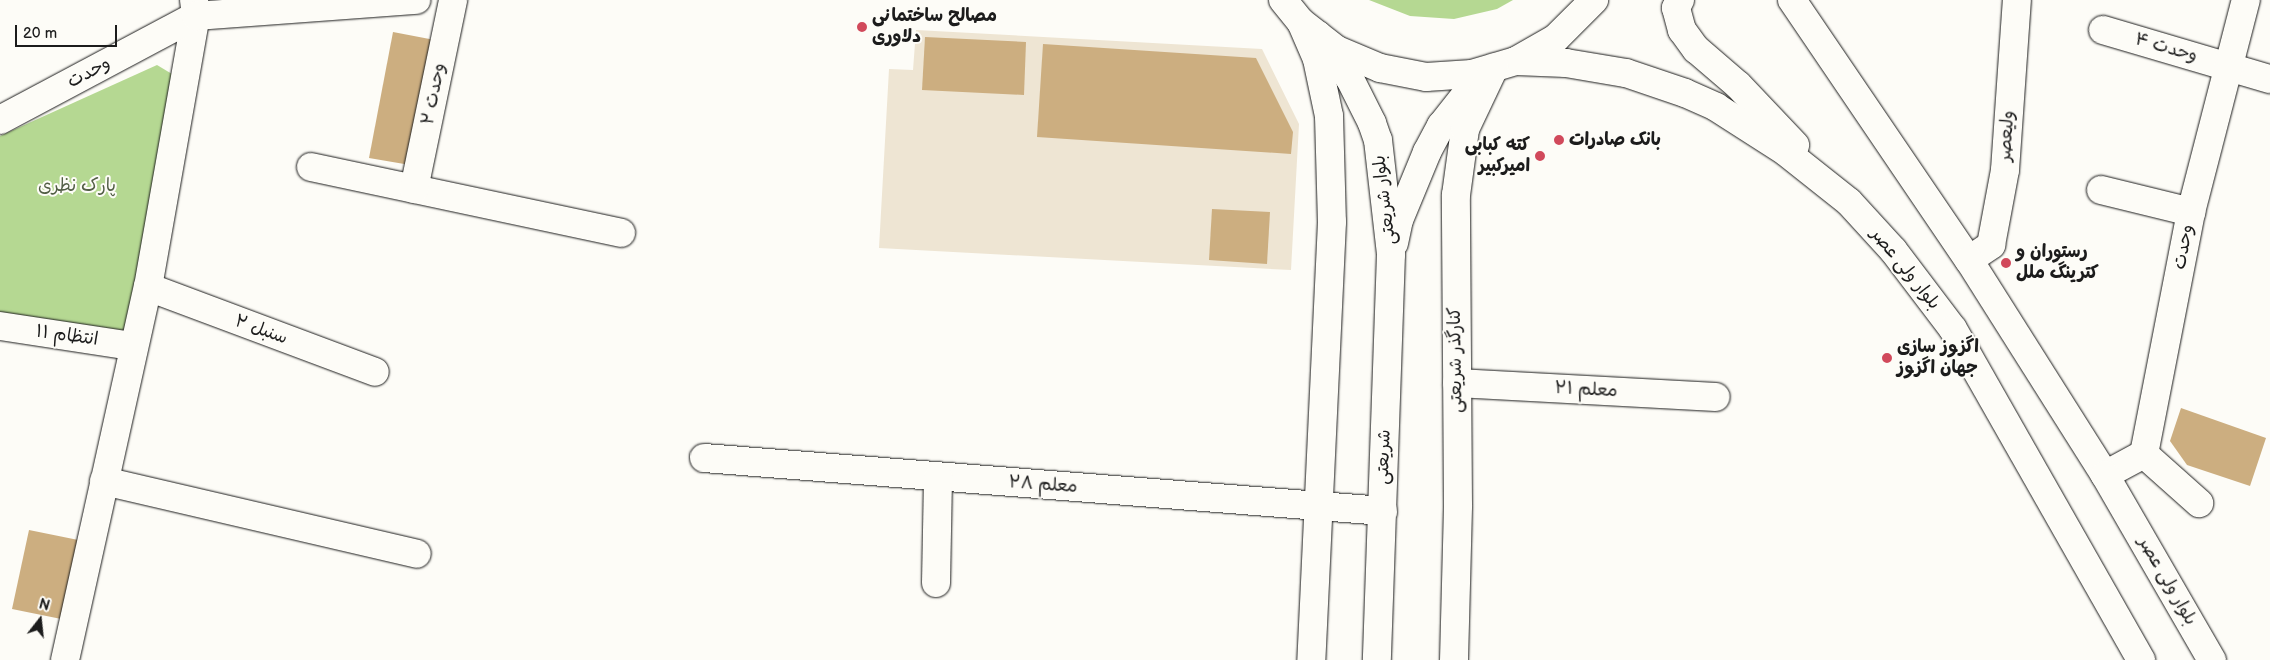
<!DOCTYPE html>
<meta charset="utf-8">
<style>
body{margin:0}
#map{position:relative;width:2270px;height:660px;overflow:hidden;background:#fdfcf7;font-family:"Balsamiq Sans","Playpen Sans Arabic",sans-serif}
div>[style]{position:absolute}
.built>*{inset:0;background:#eee5d3}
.green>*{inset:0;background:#b5d892}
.building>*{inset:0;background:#ccae80}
.roads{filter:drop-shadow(0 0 1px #1c1c1c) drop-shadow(0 0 1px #1c1c1c)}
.minor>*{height:28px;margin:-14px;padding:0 14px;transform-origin:14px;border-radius:14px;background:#fdfcf7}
.secondary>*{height:28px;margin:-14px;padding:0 14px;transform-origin:14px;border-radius:14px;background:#fdfcf7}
.primary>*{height:28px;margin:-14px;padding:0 14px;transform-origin:14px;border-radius:14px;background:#fdfcf7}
.dots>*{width:14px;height:14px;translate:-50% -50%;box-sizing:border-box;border:2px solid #fdfcf7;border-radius:50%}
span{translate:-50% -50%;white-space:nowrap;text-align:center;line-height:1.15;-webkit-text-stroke:4px #fdfcf7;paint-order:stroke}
.poi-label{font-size:18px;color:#1c1c1c;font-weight:700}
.left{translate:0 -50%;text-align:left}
.right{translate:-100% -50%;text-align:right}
.street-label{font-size:18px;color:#1c1c1c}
.park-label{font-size:18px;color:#525e45}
.north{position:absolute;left:15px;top:595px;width:50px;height:50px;-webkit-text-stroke:4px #fdfcf7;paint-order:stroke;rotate:16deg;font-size:14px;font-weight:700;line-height:20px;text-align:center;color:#1c1c1c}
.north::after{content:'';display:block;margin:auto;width:18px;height:22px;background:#1c1c1c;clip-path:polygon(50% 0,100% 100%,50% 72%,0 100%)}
.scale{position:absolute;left:15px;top:25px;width:102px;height:22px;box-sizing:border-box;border:2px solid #1c1c1c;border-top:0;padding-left:6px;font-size:15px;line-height:18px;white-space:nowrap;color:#1c1c1c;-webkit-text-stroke:4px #fdfcf7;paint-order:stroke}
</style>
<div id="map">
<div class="built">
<div style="clip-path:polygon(916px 30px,1262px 49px,1299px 124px,1291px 270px,879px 248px,889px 69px,913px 70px)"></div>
</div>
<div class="green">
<div style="clip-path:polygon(1369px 0,1513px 0,1497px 9px,1454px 19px,1410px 16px)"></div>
<div style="clip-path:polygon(157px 65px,172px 74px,126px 331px,0 312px,0 136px)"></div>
</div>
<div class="building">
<div style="clip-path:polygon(393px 32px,440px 41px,416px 166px,369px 158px)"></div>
<div style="clip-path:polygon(925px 37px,1026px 42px,1024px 95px,922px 90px)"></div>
<div style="clip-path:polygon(1043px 44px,1256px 58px,1293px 132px,1291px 154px,1037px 137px)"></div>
<div style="clip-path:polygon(1212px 209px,1270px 212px,1267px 264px,1209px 260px)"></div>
<div style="clip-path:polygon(2181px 408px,2266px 438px,2250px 486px,2187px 465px,2170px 441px)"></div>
<div style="clip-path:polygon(29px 530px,93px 543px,76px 622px,12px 609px)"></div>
</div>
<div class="roads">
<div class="minor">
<div style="left:2103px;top:30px;width:174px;rotate:16.4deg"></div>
<div style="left:311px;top:167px;width:317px;rotate:12deg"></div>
<div style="left:414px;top:189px;width:193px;rotate:-78.3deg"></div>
<div style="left:2101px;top:190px;width:93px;rotate:13.7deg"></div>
<div style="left:1969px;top:260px;width:27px;rotate:-34deg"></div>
<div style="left:1991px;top:245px;width:76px;rotate:-79.4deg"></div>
<div style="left:2005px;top:170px;width:170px;rotate:-86deg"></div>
<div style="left:148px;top:287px;width:242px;rotate:20.5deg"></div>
<div style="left:0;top:326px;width:134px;rotate:8.6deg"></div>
<div style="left:1457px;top:383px;width:259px;rotate:3.1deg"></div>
<div style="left:2144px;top:454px;width:74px;rotate:41.7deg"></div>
<div style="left:704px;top:458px;width:681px;rotate:4.46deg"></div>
<div style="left:2105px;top:475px;width:44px;rotate:-28.3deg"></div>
<div style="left:2144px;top:454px;width:247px;rotate:-79deg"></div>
<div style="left:2191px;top:212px;width:219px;rotate:-75.5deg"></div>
<div style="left:104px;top:481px;width:321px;rotate:13.1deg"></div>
<div style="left:936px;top:583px;width:105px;rotate:-88.9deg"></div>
<div style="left:65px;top:660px;width:382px;rotate:-77.5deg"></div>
<div style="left:148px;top:287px;width:275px;rotate:-80deg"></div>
<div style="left:196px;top:16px;width:16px;rotate:-97deg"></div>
</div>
<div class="secondary">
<div style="left:0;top:120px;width:222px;rotate:-28deg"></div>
<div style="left:196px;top:16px;width:221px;rotate:-4.2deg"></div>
</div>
<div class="primary">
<div style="left:1283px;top:0;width:28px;rotate:51deg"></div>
<div style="left:1301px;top:22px;width:46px;rotate:37.9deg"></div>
<div style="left:1337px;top:50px;width:47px;rotate:22.7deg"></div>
<div style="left:1380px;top:68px;width:47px;rotate:11.1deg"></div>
<div style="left:1426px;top:77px;width:46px;rotate:-3.7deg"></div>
<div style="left:1472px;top:74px;width:46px;rotate:-16.5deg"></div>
<div style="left:1516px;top:61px;width:46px;rotate:-29.9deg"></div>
<div style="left:1556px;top:38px;width:54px;rotate:-45deg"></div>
<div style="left:1680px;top:0;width:9px;rotate:117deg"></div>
<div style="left:1676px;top:8px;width:23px;rotate:75deg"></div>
<div style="left:1682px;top:30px;width:24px;rotate:54deg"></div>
<div style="left:1696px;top:49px;width:55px;rotate:40.6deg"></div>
<div style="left:1738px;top:85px;width:83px;rotate:46.5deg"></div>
<div style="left:1792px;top:0;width:315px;rotate:55.8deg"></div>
<div style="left:1969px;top:260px;width:254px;rotate:57.7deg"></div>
<div style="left:2105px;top:475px;width:214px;rotate:60deg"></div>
<div style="left:1301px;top:22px;width:40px;rotate:66.6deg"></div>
<div style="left:1317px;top:59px;width:58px;rotate:78.1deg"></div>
<div style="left:1329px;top:116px;width:106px;rotate:88.4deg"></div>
<div style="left:1332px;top:222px;width:439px;rotate:92.7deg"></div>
<div style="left:1318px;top:35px;width:54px;rotate:54deg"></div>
<div style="left:1350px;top:79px;width:49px;rotate:63.4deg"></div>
<div style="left:1372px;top:123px;width:18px;rotate:71deg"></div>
<div style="left:1378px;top:140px;width:115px;rotate:83.5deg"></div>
<div style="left:1391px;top:254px;width:406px;rotate:92deg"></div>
<div style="left:1516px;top:61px;width:50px;rotate:2.3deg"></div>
<div style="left:1566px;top:63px;width:61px;rotate:9.5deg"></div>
<div style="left:1626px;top:73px;width:62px;rotate:18.7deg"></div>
<div style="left:1685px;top:93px;width:34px;rotate:24deg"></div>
<div style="left:1716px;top:107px;width:83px;rotate:32.7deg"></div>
<div style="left:1786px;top:152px;width:80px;rotate:38.4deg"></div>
<div style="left:1849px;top:202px;width:65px;rotate:47.5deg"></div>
<div style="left:1893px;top:250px;width:99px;rotate:52.8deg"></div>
<div style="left:1953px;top:329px;width:381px;rotate:60.4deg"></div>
<div style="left:1394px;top:243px;width:24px;rotate:-78deg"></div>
<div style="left:1399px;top:220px;width:74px;rotate:-67.6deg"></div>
<div style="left:1427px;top:152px;width:30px;rotate:-62deg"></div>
<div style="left:1441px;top:126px;width:53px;rotate:-51.8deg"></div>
<div style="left:1454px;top:660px;width:155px;rotate:-88.5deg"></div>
<div style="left:1458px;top:505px;width:310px;rotate:-90.4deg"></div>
<div style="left:1456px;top:195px;width:67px;rotate:-82.2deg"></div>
<div style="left:1465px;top:129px;width:68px;rotate:-64.6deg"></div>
</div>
</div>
<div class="dots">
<div style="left:862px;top:27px;background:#d1495b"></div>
<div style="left:1559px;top:140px;background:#d1495b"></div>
<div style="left:1540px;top:156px;background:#d1495b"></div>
<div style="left:2006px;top:263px;background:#d1495b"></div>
<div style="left:1887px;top:358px;background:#d1495b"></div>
</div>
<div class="poi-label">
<span class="left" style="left:872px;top:27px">مصالح ساختمانی<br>دلاوری</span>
<span class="left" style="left:1569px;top:140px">بانک صادرات</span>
<span class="right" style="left:1530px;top:156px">کته کبابی<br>امیرکبیر</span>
<span class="left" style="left:2016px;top:263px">رستوران و<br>کترینگ ملل</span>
<span class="left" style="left:1897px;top:358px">اگزوز سازی<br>جهان اگزوز</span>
</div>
<div class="street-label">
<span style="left:2166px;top:48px;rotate:16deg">وحدت ۴</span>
<span style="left:89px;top:73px;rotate:-28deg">وحدت</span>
<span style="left:434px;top:94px;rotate:-79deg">وحدت ۲</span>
<span style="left:2007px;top:136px;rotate:-86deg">ولیعصر</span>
<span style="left:1385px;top:200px;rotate:-97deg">بلوار شریعتی</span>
<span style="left:2184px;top:247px;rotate:-79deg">وحدت</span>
<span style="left:1905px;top:269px;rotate:51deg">بلوار ولی عصر</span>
<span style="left:261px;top:330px;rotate:20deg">سنبل ۲</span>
<span style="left:67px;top:336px;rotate:8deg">انتظام ۱۱</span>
<span style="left:1456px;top:360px;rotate:-91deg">کنارگذر شریعتی</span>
<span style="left:1586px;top:390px;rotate:3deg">معلم ۲۱</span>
<span style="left:1384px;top:457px;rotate:-88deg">شریعتی</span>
<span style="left:1043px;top:485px;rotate:4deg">معلم ۲۸</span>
<span style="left:2167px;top:581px;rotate:60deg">بلوار ولی عصر</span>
</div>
<div class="park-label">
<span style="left:77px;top:186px">پارک نظری</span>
</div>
<div class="north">N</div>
<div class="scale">20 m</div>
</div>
